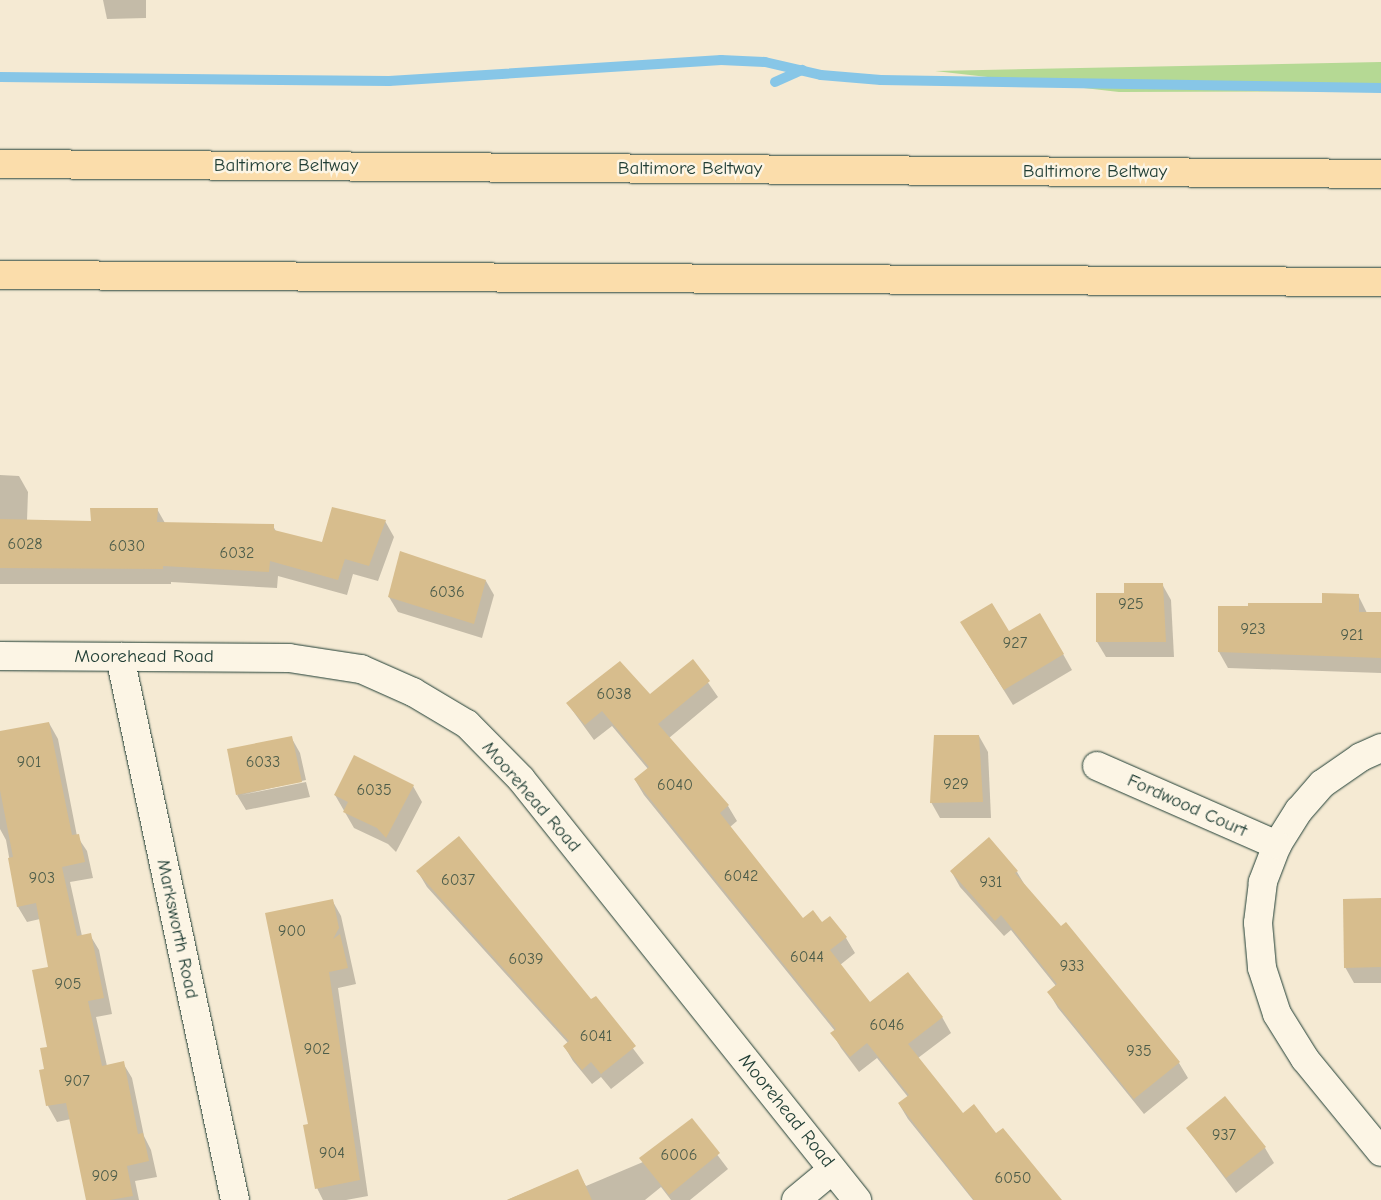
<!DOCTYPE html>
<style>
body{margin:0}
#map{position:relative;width:1381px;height:1200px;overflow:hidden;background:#f5ead3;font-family:"Comic Neue",sans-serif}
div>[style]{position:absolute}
.green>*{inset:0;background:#b5d994}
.shadow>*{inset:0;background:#0003}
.stream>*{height:10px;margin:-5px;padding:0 5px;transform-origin:5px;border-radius:5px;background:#87c6e7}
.building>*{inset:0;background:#d7bd8d}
.roads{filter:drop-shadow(0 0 1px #1f3d34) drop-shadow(0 0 1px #1f3d34)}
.minor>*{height:28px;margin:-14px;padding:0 14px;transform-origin:14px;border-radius:14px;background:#fcf5e5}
.highway>*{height:28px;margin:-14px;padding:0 14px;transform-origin:14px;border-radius:14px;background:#fbddab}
span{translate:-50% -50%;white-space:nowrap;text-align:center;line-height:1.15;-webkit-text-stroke:5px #fcf5e5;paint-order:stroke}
.number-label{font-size:16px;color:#4d5d4a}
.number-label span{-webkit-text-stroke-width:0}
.street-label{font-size:19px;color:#1f3d34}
</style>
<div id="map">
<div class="green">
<div style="clip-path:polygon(1381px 62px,1381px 91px,1119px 92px,935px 71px)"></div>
</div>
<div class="shadow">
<div style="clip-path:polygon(103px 0,146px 0,146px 18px,107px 19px)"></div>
<div style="clip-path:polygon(0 475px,19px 476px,28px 492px,27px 521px,92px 522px,157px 509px,165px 523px,273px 526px,277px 533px,322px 543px,385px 521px,394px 537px,378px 581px,353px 574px,347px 595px,278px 576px,277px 588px,171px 582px,171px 584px,0 584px)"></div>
<div style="clip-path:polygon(486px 581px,494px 595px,482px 638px,398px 612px,389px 597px)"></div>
<div style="clip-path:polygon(1162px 584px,1171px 600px,1174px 657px,1106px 657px,1097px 642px)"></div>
<div style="clip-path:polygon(1358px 595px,1367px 613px,1381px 613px,1381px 673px,1228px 668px,1219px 652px,1219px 608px,1323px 604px)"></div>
<div style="clip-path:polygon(971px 638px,1063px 654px,1072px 670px,1013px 705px)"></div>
<div style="clip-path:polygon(693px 661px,718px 697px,669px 738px,728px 806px,737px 821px,730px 827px,803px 920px,822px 924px,846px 938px,855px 953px,840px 965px,870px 1003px,942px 1017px,951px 1033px,918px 1058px,963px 1115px,996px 1134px,1061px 1200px,973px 1200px,908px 1119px,899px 1104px,908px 1097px,877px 1058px,859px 1072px,841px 1048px,832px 1033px,835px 1031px,644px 795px,635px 780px,648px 769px,612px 726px,594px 740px,567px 703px,650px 696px)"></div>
<div style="clip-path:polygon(49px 723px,58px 739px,77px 836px,87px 851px,93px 878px,70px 882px,82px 936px,90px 935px,99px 950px,112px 1014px,96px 1017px,107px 1066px,123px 1063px,132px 1078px,144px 1136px,151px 1150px,157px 1177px,135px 1181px,139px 1200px,88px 1200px,71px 1119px,57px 1122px,48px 1106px,41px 1071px,45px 1070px,49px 1048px,50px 968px,40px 919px,27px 922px,18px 907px,6px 840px,0 829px,0 732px)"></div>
<div style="clip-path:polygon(979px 736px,988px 752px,991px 818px,940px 818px,931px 802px)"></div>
<div style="clip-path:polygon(291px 737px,300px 753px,306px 780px,241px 795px,306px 782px,310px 797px,246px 810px,237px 795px)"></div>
<div style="clip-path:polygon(413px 786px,422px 802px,396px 852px,388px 844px,354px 828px,335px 795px)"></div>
<div style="clip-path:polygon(951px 871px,1017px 872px,1026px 887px,1061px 928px,1065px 924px,1179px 1063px,1188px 1078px,1144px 1114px,1058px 1008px,1049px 993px,1056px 986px,1011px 930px,1004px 936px,960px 887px)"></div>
<div style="clip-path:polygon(418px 872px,591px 1001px,595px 998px,644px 1063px,611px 1089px,601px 1077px,592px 1084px,573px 1061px,564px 1046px,568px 1043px,427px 887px)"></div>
<div style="clip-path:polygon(332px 900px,341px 916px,356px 984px,338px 988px,368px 1196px,346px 1200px,323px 1200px,317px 1188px,309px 1125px)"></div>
<div style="clip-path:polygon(1381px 900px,1381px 983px,1354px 983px,1345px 967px)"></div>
<div style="clip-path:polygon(691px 1120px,728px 1169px,690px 1200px,671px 1200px,661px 1187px,645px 1200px,507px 1200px,577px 1171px,586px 1186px,643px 1162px)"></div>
<div style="clip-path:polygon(1187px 1128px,1265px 1148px,1274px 1163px,1236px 1193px)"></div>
</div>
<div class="stream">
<div style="left:0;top:77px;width:389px;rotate:0.6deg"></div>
<div style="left:389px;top:81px;width:333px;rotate:-3.6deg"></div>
<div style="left:721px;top:60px;width:44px;rotate:2.6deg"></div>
<div style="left:765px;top:62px;width:57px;rotate:13.1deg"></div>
<div style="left:821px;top:75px;width:60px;rotate:4.8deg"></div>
<div style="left:881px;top:80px;width:500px;rotate:0.92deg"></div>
<div style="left:775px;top:82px;width:30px;rotate:-24deg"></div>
</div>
<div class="building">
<div style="clip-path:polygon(332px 507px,386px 520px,369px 566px,345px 559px,338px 580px,270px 561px,269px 572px,163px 566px,163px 569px,0 568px,0 519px,91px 521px,90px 508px,158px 508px,157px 522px,274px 524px,274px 530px,322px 542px)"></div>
<div style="clip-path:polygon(400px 551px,486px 580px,474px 624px,388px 597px)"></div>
<div style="clip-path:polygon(1124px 583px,1163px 583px,1166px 642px,1096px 642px,1096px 593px,1124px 593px)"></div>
<div style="clip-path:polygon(1322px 593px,1359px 594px,1359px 612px,1381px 612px,1381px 658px,1218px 652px,1218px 606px,1248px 606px,1248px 603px,1322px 603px)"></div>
<div style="clip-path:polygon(992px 603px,1009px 631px,1040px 613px,1064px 654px,1004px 690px,960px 622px)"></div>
<div style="clip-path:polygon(693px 659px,710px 681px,658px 724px,729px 805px,720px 813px,803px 918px,813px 910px,822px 922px,830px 916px,847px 937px,830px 950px,870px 1002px,908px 972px,943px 1017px,908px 1044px,963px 1113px,974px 1104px,996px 1133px,1003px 1128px,1062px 1200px,974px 1200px,898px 1103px,909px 1095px,867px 1043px,850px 1057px,830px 1033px,836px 1029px,634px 779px,649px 767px,602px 711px,585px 725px,566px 703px,620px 661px,650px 694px)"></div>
<div style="clip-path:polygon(49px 722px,72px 835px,79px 834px,85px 862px,62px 867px,77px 936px,91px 933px,104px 998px,88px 1001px,102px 1066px,124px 1061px,138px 1134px,143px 1133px,149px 1161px,127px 1166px,133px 1196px,110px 1200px,86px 1200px,66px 1103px,46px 1106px,39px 1070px,44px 1069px,40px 1048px,47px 1047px,32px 970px,48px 967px,36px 903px,17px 907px,8px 858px,13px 857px,0 790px,0 731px)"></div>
<div style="clip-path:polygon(934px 735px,979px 735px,983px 802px,930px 803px)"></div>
<div style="clip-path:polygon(292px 736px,302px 782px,236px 795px,227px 749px)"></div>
<div style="clip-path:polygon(354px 755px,414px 785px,386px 838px,377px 828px,343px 812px,348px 802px,334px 795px)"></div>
<div style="clip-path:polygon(459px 836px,591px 999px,596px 996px,636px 1046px,601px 1074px,591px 1062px,582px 1070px,563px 1046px,569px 1041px,416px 871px)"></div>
<div style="clip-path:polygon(989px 837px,1018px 871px,1015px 873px,1061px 926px,1066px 922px,1180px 1062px,1134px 1099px,1047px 992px,1057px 984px,1001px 915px,995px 921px,950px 871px)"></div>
<div style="clip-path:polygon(1381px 898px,1381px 967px,1344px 968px,1343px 899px)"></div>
<div style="clip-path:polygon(333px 899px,339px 928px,333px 939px,340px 934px,348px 968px,329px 972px,360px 1180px,315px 1189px,303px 1125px,308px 1124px,265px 913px)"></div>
<div style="clip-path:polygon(1225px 1096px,1266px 1147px,1226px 1178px,1186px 1128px)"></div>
<div style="clip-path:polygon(692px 1118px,720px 1153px,669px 1195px,639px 1158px)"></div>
<div style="clip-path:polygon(578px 1169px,592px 1200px,507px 1200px)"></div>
</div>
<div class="roads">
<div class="minor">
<div style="left:0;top:656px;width:289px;rotate:0.4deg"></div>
<div style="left:289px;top:658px;width:73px;rotate:8.7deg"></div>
<div style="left:361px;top:669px;width:57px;rotate:23.9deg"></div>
<div style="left:413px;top:692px;width:63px;rotate:30.7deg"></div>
<div style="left:467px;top:724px;width:77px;rotate:45.5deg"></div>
<div style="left:521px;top:779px;width:539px;rotate:51.41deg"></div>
<div style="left:120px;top:657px;width:555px;rotate:78.04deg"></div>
<div style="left:1381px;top:748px;width:22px;rotate:156deg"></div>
<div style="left:1361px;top:757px;width:47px;rotate:145.3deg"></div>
<div style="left:1322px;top:784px;width:35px;rotate:131deg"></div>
<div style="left:1299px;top:810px;width:41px;rotate:122.2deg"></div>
<div style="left:1277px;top:845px;width:40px;rotate:111deg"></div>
<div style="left:1263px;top:882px;width:41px;rotate:97deg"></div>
<div style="left:1258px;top:923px;width:45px;rotate:84.9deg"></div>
<div style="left:1262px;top:968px;width:48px;rotate:71.9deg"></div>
<div style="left:1277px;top:1014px;width:53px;rotate:58.1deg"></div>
<div style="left:1305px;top:1059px;width:120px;rotate:50.7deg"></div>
<div style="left:1097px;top:766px;width:197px;rotate:23.7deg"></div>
<div style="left:796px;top:1200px;width:47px;rotate:-39.8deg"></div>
</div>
<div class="highway">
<div style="left:0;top:164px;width:1381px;rotate:0.41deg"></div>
<div style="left:0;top:275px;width:1381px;rotate:0.29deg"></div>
</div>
</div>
<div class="number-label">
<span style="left:25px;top:544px">6028</span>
<span style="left:127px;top:546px">6030</span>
<span style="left:237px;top:553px">6032</span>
<span style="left:447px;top:592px">6036</span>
<span style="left:1131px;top:604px">925</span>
<span style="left:1253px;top:629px">923</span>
<span style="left:1352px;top:635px">921</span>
<span style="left:1015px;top:643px">927</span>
<span style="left:614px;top:694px">6038</span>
<span style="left:29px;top:762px">901</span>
<span style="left:263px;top:762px">6033</span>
<span style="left:956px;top:784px">929</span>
<span style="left:675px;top:785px">6040</span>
<span style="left:374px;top:790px">6035</span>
<span style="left:741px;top:876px">6042</span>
<span style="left:42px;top:878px">903</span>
<span style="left:458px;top:880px">6037</span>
<span style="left:991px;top:882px">931</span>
<span style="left:292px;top:931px">900</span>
<span style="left:807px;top:957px">6044</span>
<span style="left:526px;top:959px">6039</span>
<span style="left:1072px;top:966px">933</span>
<span style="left:68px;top:984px">905</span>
<span style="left:887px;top:1025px">6046</span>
<span style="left:596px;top:1036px">6041</span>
<span style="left:317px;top:1049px">902</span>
<span style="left:1139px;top:1051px">935</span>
<span style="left:77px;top:1081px">907</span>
<span style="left:1224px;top:1135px">937</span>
<span style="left:332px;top:1153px">904</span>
<span style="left:679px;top:1155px">6006</span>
<span style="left:105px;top:1176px">909</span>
<span style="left:1013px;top:1178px">6050</span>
</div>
<div class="street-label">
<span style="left:286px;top:166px">Baltimore Beltway</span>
<span style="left:690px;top:169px">Baltimore Beltway</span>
<span style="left:1095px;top:172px">Baltimore Beltway</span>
<span style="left:144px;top:657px">Moorehead Road</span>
<span style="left:531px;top:797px;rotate:49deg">Moorehead Road</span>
<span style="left:1187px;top:806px;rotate:24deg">Fordwood Court</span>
<span style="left:177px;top:929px;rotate:78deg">Marksworth Road</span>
<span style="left:786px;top:1111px;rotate:51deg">Moorehead Road</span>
</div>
</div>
